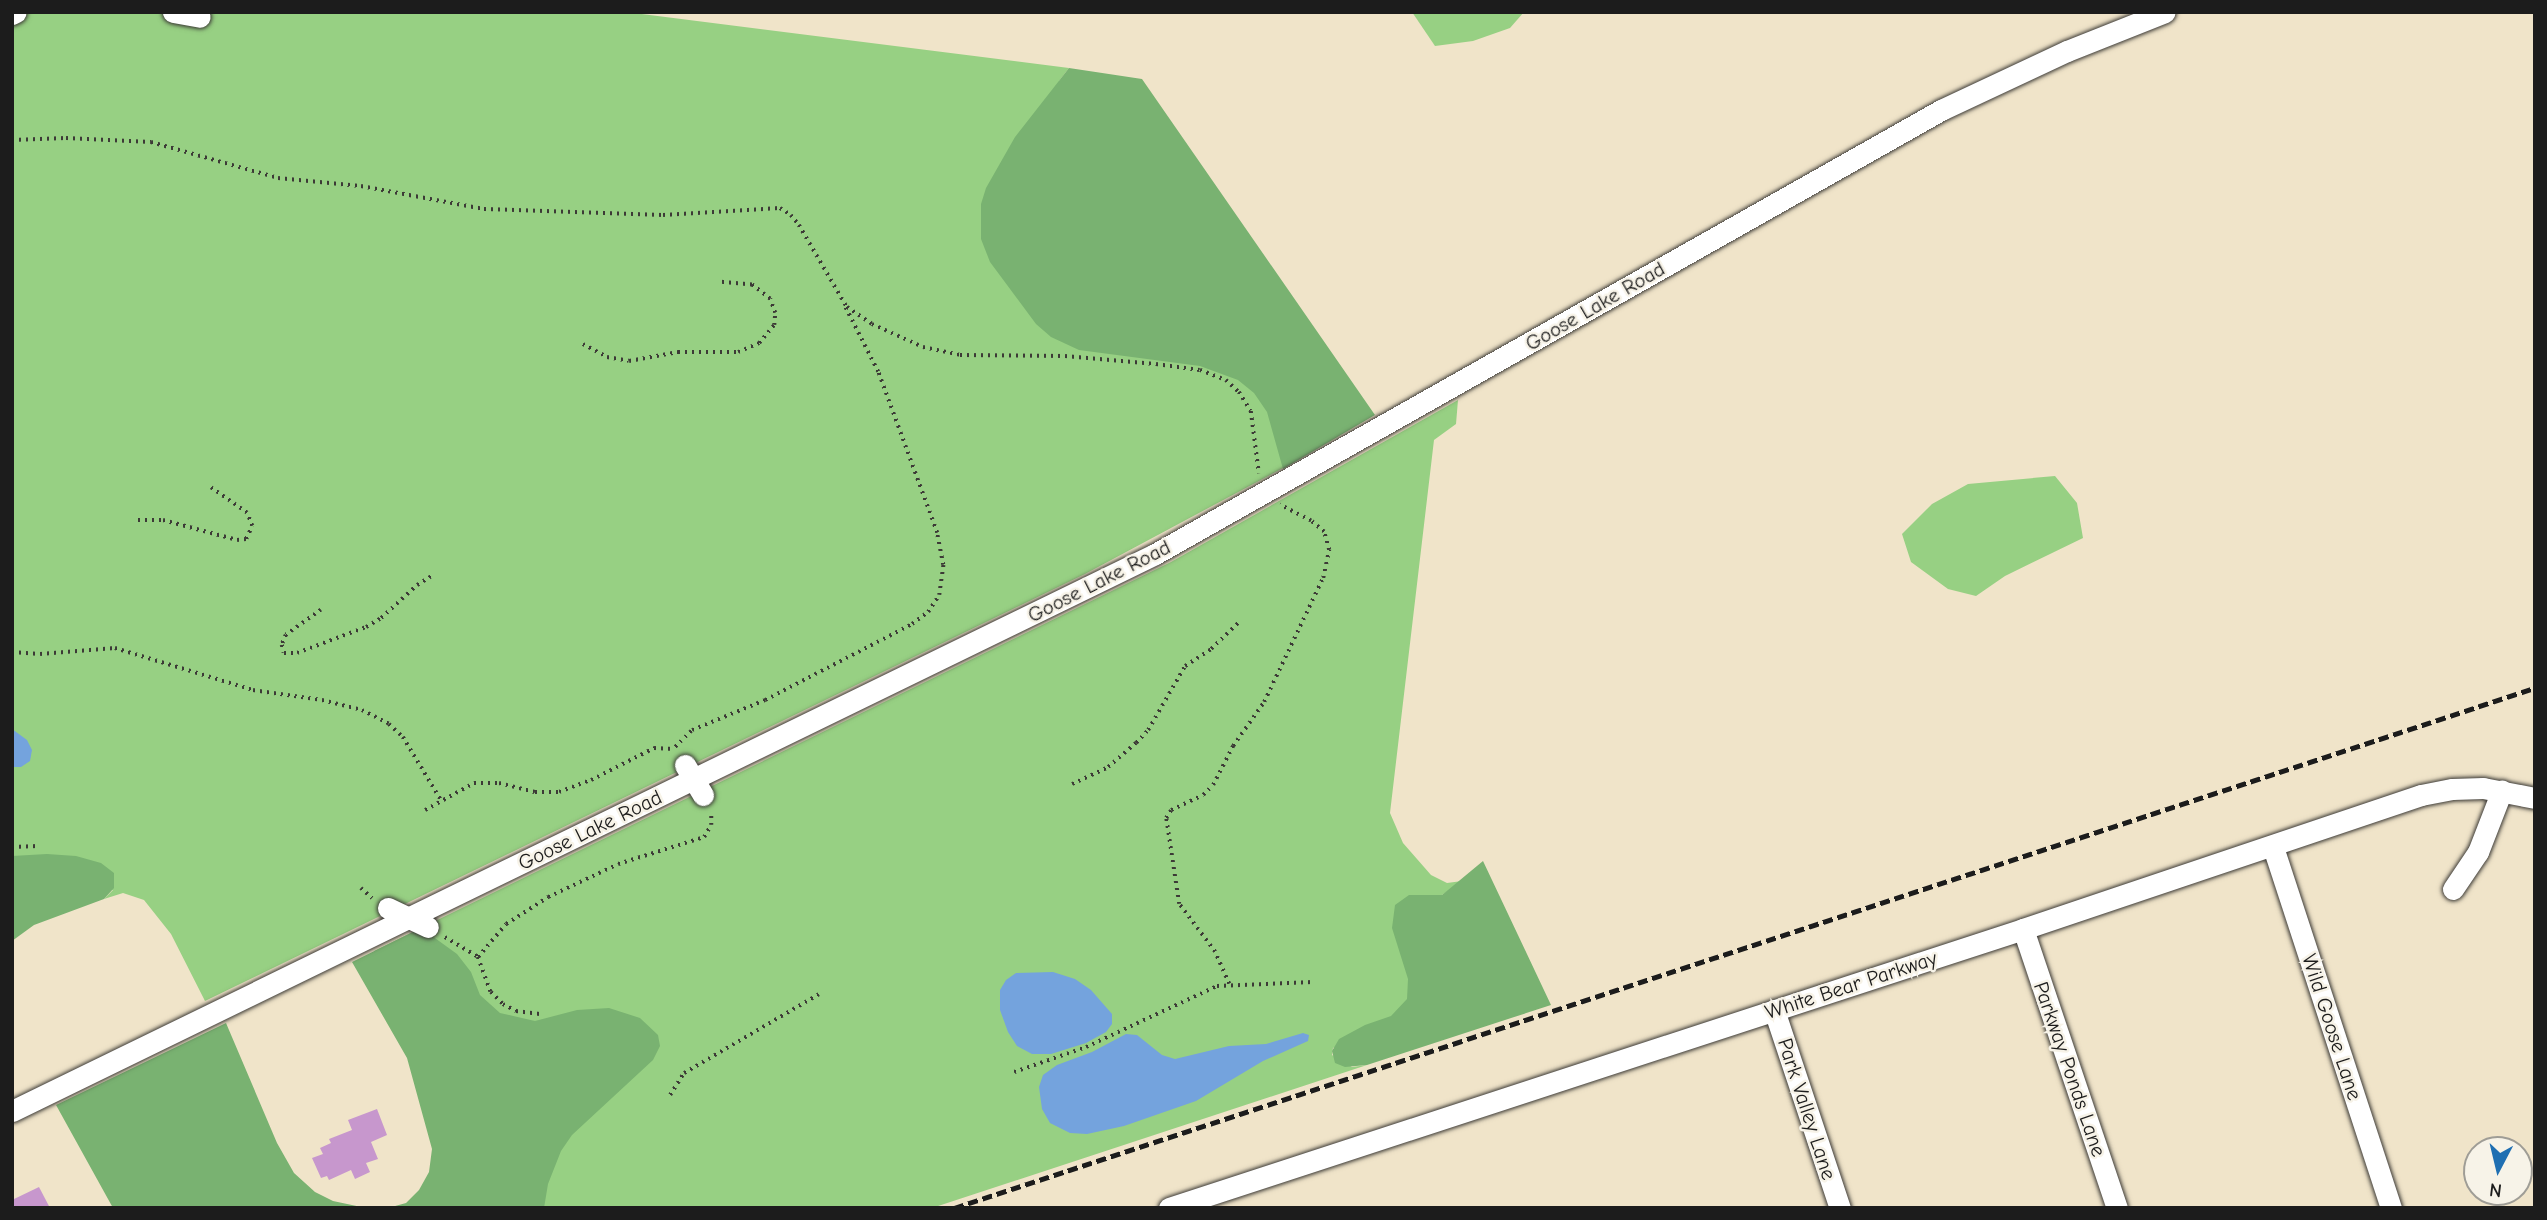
<!DOCTYPE html>
<style>
body{margin:0}
#map{position:relative;width:2547px;height:1220px;overflow:hidden;background:#f0e4c9;font-family:"Comic Neue",sans-serif}
div>[style]{position:absolute}
.green>*{inset:0;background:#97d083}
.forest>*{inset:0;background:#79b271}
.water>*{inset:0;background:#74a3dd}
.building>*{inset:0;background:#c797cd}
.path>*{height:3.5px;margin-top:-1.75px;transform-origin:0;background:repeating-linear-gradient(90deg,#3c3a36 0 2px,transparent 0 7px)}
.roads{filter:drop-shadow(0 0 2px #3c3a36) drop-shadow(0 0 2px #3c3a36)}
.minor>*{height:21px;margin:-10.5px;padding:0 10.5px;transform-origin:10.5px;border-radius:10.5px;background:#fff}
.rail>*{height:5px;margin-top:-2.5px;transform-origin:0;background:repeating-linear-gradient(90deg,#1c1c1c 0 10px,transparent 0 15px)}
span{translate:-50% -50%;white-space:nowrap;text-align:center;line-height:1.15;-webkit-text-stroke:5px #f7f3e8;paint-order:stroke}
.street-label{font-size:21px;color:#1c1c1c}
.frame{position:absolute;inset:0;border:14px solid #1c1c1c;pointer-events:none}
.north{position:absolute;left:2463px;top:1136px;width:70px;height:70px;box-sizing:border-box;background:#f7f3e8;border:2px solid #9f9d96;border-radius:50%;rotate:187deg;font-size:19px;font-weight:700;line-height:28px;text-align:center;color:#1c1c1c}
.north::after{content:'';display:block;margin:auto;width:24px;height:32px;background:#1f6fb2;clip-path:polygon(50% 0,100% 100%,50% 72%,0 100%)}
</style>
<div id="map">
<div class="green">
<div style="clip-path:polygon(12px 12px,626px 12px,1069px 68px,1059px 81px,1309px 369px,1298px 460px,1085px 574px,205px 1001px,171px 934px,144px 900px,123px 893px,104px 899px,113px 890px,12px 877px)"></div>
<div style="clip-path:polygon(1412px 12px,1524px 12px,1510px 28px,1473px 41px,1435px 46px)"></div>
<div style="clip-path:polygon(1458px 400px,1456px 424px,1434px 440px,1390px 813px,1403px 843px,1431px 875px,1447px 883px,1462px 881px,1442px 895px,1425px 896px,1468px 1002px,1333px 1048px,1332px 1055px,1352px 1067px,1367px 1065px,932px 1208px,464px 1208px,374px 951px,1171px 562px)"></div>
<div style="clip-path:polygon(2055px 476px,2077px 503px,2083px 538px,2005px 576px,1976px 596px,1948px 589px,1911px 562px,1902px 534px,1932px 504px,1968px 484px)"></div>
</div>
<div class="forest">
<div style="clip-path:polygon(1069px 68px,1142px 79px,1375px 415px,1283px 469px,1267px 412px,1254px 393px,1238px 380px,1200px 366px,1079px 350px,1051px 337px,1036px 324px,990px 262px,981px 239px,981px 204px,986px 188px,1015px 137px)"></div>
<div style="clip-path:polygon(47px 854px,76px 856px,101px 863px,114px 873px,114px 888px,104px 899px,34px 925px,12px 941px,12px 856px)"></div>
<div style="clip-path:polygon(1483px 861px,1551px 1005px,1367px 1065px,1345px 1067px,1335px 1063px,1332px 1051px,1339px 1039px,1365px 1025px,1391px 1016px,1407px 999px,1408px 979px,1392px 928px,1395px 905px,1409px 895px,1442px 895px)"></div>
<div style="clip-path:polygon(421px 928px,457px 954px,471px 972px,480px 995px,500px 1013px,535px 1021px,577px 1010px,609px 1008px,640px 1018px,658px 1035px,660px 1046px,653px 1060px,572px 1135px,561px 1151px,548px 1184px,544px 1208px,388px 1208px,406px 1203px,419px 1190px,429px 1172px,432px 1149px,407px 1058px,352px 962px)"></div>
<div style="clip-path:polygon(226px 1023px,277px 1143px,294px 1173px,315px 1192px,333px 1201px,366px 1208px,113px 1208px,56px 1105px)"></div>
</div>
<div class="water">
<div style="clip-path:polygon(12px 729px,27px 740px,32px 750px,30px 761px,21px 767px,12px 767px)"></div>
<div style="clip-path:polygon(1053px 972px,1075px 979px,1091px 990px,1112px 1014px,1112px 1024px,1106px 1032px,1086px 1043px,1051px 1054px,1032px 1054px,1017px 1046px,1008px 1032px,1000px 1010px,1000px 990px,1006px 980px,1016px 973px)"></div>
<div style="clip-path:polygon(1303px 1033px,1309px 1035px,1308px 1041px,1263px 1061px,1196px 1101px,1124px 1126px,1087px 1134px,1070px 1133px,1050px 1123px,1042px 1109px,1039px 1087px,1043px 1075px,1057px 1065px,1092px 1052px,1126px 1034px,1137px 1035px,1162px 1055px,1175px 1059px,1229px 1046px,1266px 1044px)"></div>
</div>
<div class="building">
<div style="clip-path:polygon(377px 1109px,387px 1135px,371px 1142px,378px 1159px,366px 1163px,370px 1172px,355px 1179px,351px 1170px,329px 1180px,327px 1176px,321px 1178px,312px 1158px,323px 1154px,320px 1148px,331px 1143px,329px 1139px,352px 1130px,348px 1120px)"></div>
<div style="clip-path:polygon(39px 1187px,50px 1208px,12px 1208px,12px 1200px)"></div>
</div>
<div class="path">
<div style="left:12px;top:140px;width:54px;rotate:-2.1deg"></div>
<div style="left:66px;top:138px;width:85px;rotate:2.7deg"></div>
<div style="left:151px;top:142px;width:132px;rotate:15.8deg"></div>
<div style="left:278px;top:178px;width:83px;rotate:5.5deg"></div>
<div style="left:361px;top:186px;width:125px;rotate:10.6deg"></div>
<div style="left:484px;top:209px;width:179px;rotate:1.9deg"></div>
<div style="left:663px;top:215px;width:117px;rotate:-3.4deg"></div>
<div style="left:780px;top:208px;width:13px;rotate:32deg"></div>
<div style="left:791px;top:215px;width:13px;rotate:51deg"></div>
<div style="left:799px;top:225px;width:95px;rotate:59.7deg"></div>
<div style="left:847px;top:307px;width:30px;rotate:34deg"></div>
<div style="left:872px;top:324px;width:56px;rotate:24.3deg"></div>
<div style="left:923px;top:347px;width:38px;rotate:12deg"></div>
<div style="left:960px;top:355px;width:105px;rotate:0.5deg"></div>
<div style="left:1065px;top:356px;width:91px;rotate:5deg"></div>
<div style="left:1156px;top:364px;width:44px;rotate:7.8deg"></div>
<div style="left:1200px;top:370px;width:28px;rotate:21deg"></div>
<div style="left:1226px;top:380px;width:18px;rotate:43deg"></div>
<div style="left:1239px;top:392px;width:22px;rotate:58deg"></div>
<div style="left:1251px;top:411px;width:63px;rotate:82.6deg"></div>
<div style="left:583px;top:344px;width:27px;rotate:28deg"></div>
<div style="left:607px;top:357px;width:22px;rotate:10deg"></div>
<div style="left:629px;top:361px;width:50px;rotate:-10.4deg"></div>
<div style="left:678px;top:352px;width:60px"></div>
<div style="left:738px;top:352px;width:23px;rotate:-23deg"></div>
<div style="left:759px;top:343px;width:23px;rotate:-50deg"></div>
<div style="left:774px;top:325px;width:12px;rotate:-85deg"></div>
<div style="left:775px;top:313px;width:15px;rotate:-110deg"></div>
<div style="left:770px;top:299px;width:23px;rotate:-142deg"></div>
<div style="left:752px;top:285px;width:34px;rotate:-175deg"></div>
<div style="left:138px;top:520px;width:25px"></div>
<div style="left:163px;top:520px;width:77px;rotate:15.1deg"></div>
<div style="left:237px;top:540px;width:9px;rotate:-6deg"></div>
<div style="left:246px;top:539px;width:14px;rotate:-65deg"></div>
<div style="left:252px;top:526px;width:14px;rotate:-111deg"></div>
<div style="left:247px;top:513px;width:44px;rotate:-145.2deg"></div>
<div style="left:321px;top:610px;width:43px;rotate:144.5deg"></div>
<div style="left:286px;top:635px;width:11px;rotate:112deg"></div>
<div style="left:282px;top:645px;width:8px;rotate:76deg"></div>
<div style="left:284px;top:653px;width:13px"></div>
<div style="left:297px;top:653px;width:74px;rotate:-20.6deg"></div>
<div style="left:366px;top:627px;width:17px;rotate:-31deg"></div>
<div style="left:381px;top:618px;width:49px;rotate:-42.5deg"></div>
<div style="left:417px;top:585px;width:19px;rotate:-32deg"></div>
<div style="left:12px;top:652px;width:28px;rotate:4deg"></div>
<div style="left:40px;top:654px;width:75px;rotate:-4.6deg"></div>
<div style="left:115px;top:648px;width:144px;rotate:16.9deg"></div>
<div style="left:253px;top:690px;width:70px;rotate:8.2deg"></div>
<div style="left:322px;top:700px;width:41px;rotate:14deg"></div>
<div style="left:362px;top:710px;width:30px;rotate:27deg"></div>
<div style="left:389px;top:724px;width:19px;rotate:43deg"></div>
<div style="left:403px;top:737px;width:74px;rotate:58.9deg"></div>
<div style="left:675px;top:747px;width:24px;rotate:-45deg"></div>
<div style="left:692px;top:730px;width:79px;rotate:-22.3deg"></div>
<div style="left:765px;top:700px;width:165px;rotate:-27.3deg"></div>
<div style="left:912px;top:624px;width:20px;rotate:-37deg"></div>
<div style="left:928px;top:612px;width:20px;rotate:-57deg"></div>
<div style="left:939px;top:595px;width:30px;rotate:-82deg"></div>
<div style="left:943px;top:565px;width:33px;rotate:-101deg"></div>
<div style="left:937px;top:533px;width:171px;rotate:-110.1deg"></div>
<div style="left:878px;top:372px;width:75px;rotate:-116.9deg"></div>
<div style="left:1072px;top:784px;width:40px;rotate:-25deg"></div>
<div style="left:1108px;top:767px;width:37px;rotate:-41deg"></div>
<div style="left:1136px;top:743px;width:18px;rotate:-47deg"></div>
<div style="left:1148px;top:730px;width:74px;rotate:-60deg"></div>
<div style="left:1185px;top:666px;width:31px;rotate:-33deg"></div>
<div style="left:1211px;top:649px;width:39px;rotate:-44deg"></div>
<div style="left:425px;top:810px;width:56px;rotate:-28.9deg"></div>
<div style="left:474px;top:783px;width:25px"></div>
<div style="left:499px;top:783px;width:37px;rotate:14deg"></div>
<div style="left:535px;top:792px;width:24px"></div>
<div style="left:559px;top:792px;width:34px;rotate:-21deg"></div>
<div style="left:591px;top:780px;width:71px;rotate:-26.9deg"></div>
<div style="left:654px;top:748px;width:20px;rotate:3deg"></div>
<div style="left:12px;top:847px;width:26px;rotate:-2deg"></div>
<div style="left:361px;top:888px;width:15px;rotate:42deg"></div>
<div style="left:445px;top:937px;width:39px;rotate:31deg"></div>
<div style="left:478px;top:957px;width:37px;rotate:70deg"></div>
<div style="left:491px;top:992px;width:17px;rotate:45deg"></div>
<div style="left:503px;top:1004px;width:15px;rotate:28deg"></div>
<div style="left:516px;top:1011px;width:24px;rotate:7deg"></div>
<div style="left:478px;top:957px;width:43px;rotate:-49.7deg"></div>
<div style="left:506px;top:924px;width:50px;rotate:-32.7deg"></div>
<div style="left:548px;top:897px;width:77px;rotate:-25.2deg"></div>
<div style="left:618px;top:864px;width:90px;rotate:-17.4deg"></div>
<div style="left:704px;top:837px;width:14px;rotate:-60deg"></div>
<div style="left:711px;top:825px;width:13px;rotate:-90deg"></div>
<div style="left:1229px;top:984px;width:35px;rotate:-114deg"></div>
<div style="left:1215px;top:952px;width:60px;rotate:-126.9deg"></div>
<div style="left:1179px;top:904px;width:87px;rotate:-98.6deg"></div>
<div style="left:1166px;top:818px;width:9px;rotate:-58deg"></div>
<div style="left:1171px;top:810px;width:35px;rotate:-25deg"></div>
<div style="left:1203px;top:795px;width:14px;rotate:-45deg"></div>
<div style="left:1213px;top:785px;width:44px;rotate:-62.9deg"></div>
<div style="left:1233px;top:746px;width:54px;rotate:-54.8deg"></div>
<div style="left:1264px;top:702px;width:137px;rotate:-64.6deg"></div>
<div style="left:1323px;top:578px;width:29px;rotate:-78deg"></div>
<div style="left:1329px;top:550px;width:19px;rotate:-106deg"></div>
<div style="left:1324px;top:532px;width:17px;rotate:-140deg"></div>
<div style="left:1311px;top:521px;width:35px;rotate:-153deg"></div>
<div style="left:1014px;top:1072px;width:76px;rotate:-19.1deg"></div>
<div style="left:1086px;top:1047px;width:145px;rotate:-25deg"></div>
<div style="left:1217px;top:986px;width:96px;rotate:-2.4deg"></div>
<div style="left:670px;top:1095px;width:26px;rotate:-58deg"></div>
<div style="left:684px;top:1073px;width:156px;rotate:-30.3deg"></div>
</div>
<div class="roads">
<div class="minor">
<div style="left:173px;top:12px;width:27px;rotate:10deg"></div>
<div style="left:12px;top:14px;width:4px;rotate:-27deg"></div>
<div style="left:685px;top:765px;width:35px;rotate:59deg"></div>
<div style="left:2273px;top:847px;width:380px;rotate:71.9deg"></div>
<div style="left:2453px;top:889px;width:45px;rotate:-56deg"></div>
<div style="left:2478px;top:852px;width:66px;rotate:-68.8deg"></div>
<div style="left:388px;top:908px;width:44px;rotate:25.4deg"></div>
<div style="left:2023px;top:929px;width:294px;rotate:71.4deg"></div>
<div style="left:1774px;top:1010px;width:209px;rotate:71.6deg"></div>
<div style="left:12px;top:1111px;width:1271px;rotate:-25.98deg"></div>
<div style="left:1155px;top:554px;width:903px;rotate:-29.46deg"></div>
<div style="left:1941px;top:110px;width:139px;rotate:-25.1deg"></div>
<div style="left:2067px;top:51px;width:105px;rotate:-21.7deg"></div>
<div style="left:1169px;top:1208px;width:898px;rotate:-18.09deg"></div>
<div style="left:2023px;top:929px;width:420px;rotate:-18.6deg"></div>
<div style="left:2421px;top:795px;width:32px;rotate:-11deg"></div>
<div style="left:2452px;top:789px;width:31px;rotate:-2deg"></div>
<div style="left:2483px;top:788px;width:53px;rotate:10.9deg"></div>
</div>
</div>
<div class="rail">
<div style="left:954px;top:1208px;width:1664px;rotate:-18.21deg"></div>
</div>
<div class="street-label">
<span style="left:1595px;top:306px;rotate:-30deg">Goose Lake Road</span>
<span style="left:1099px;top:581px;rotate:-27deg">Goose Lake Road</span>
<span style="left:590px;top:830px;rotate:-26deg">Goose Lake Road</span>
<span style="left:1851px;top:985px;rotate:-18deg">White Bear Parkway</span>
<span style="left:2332px;top:1027px;rotate:72deg">Wild Goose Lane</span>
<span style="left:2070px;top:1069px;rotate:71deg">Parkway Ponds Lane</span>
<span style="left:1807px;top:1109px;rotate:72deg">Park Valley Lane</span>
</div>
<div class="frame"></div>
<div class="north">N</div>
</div>
